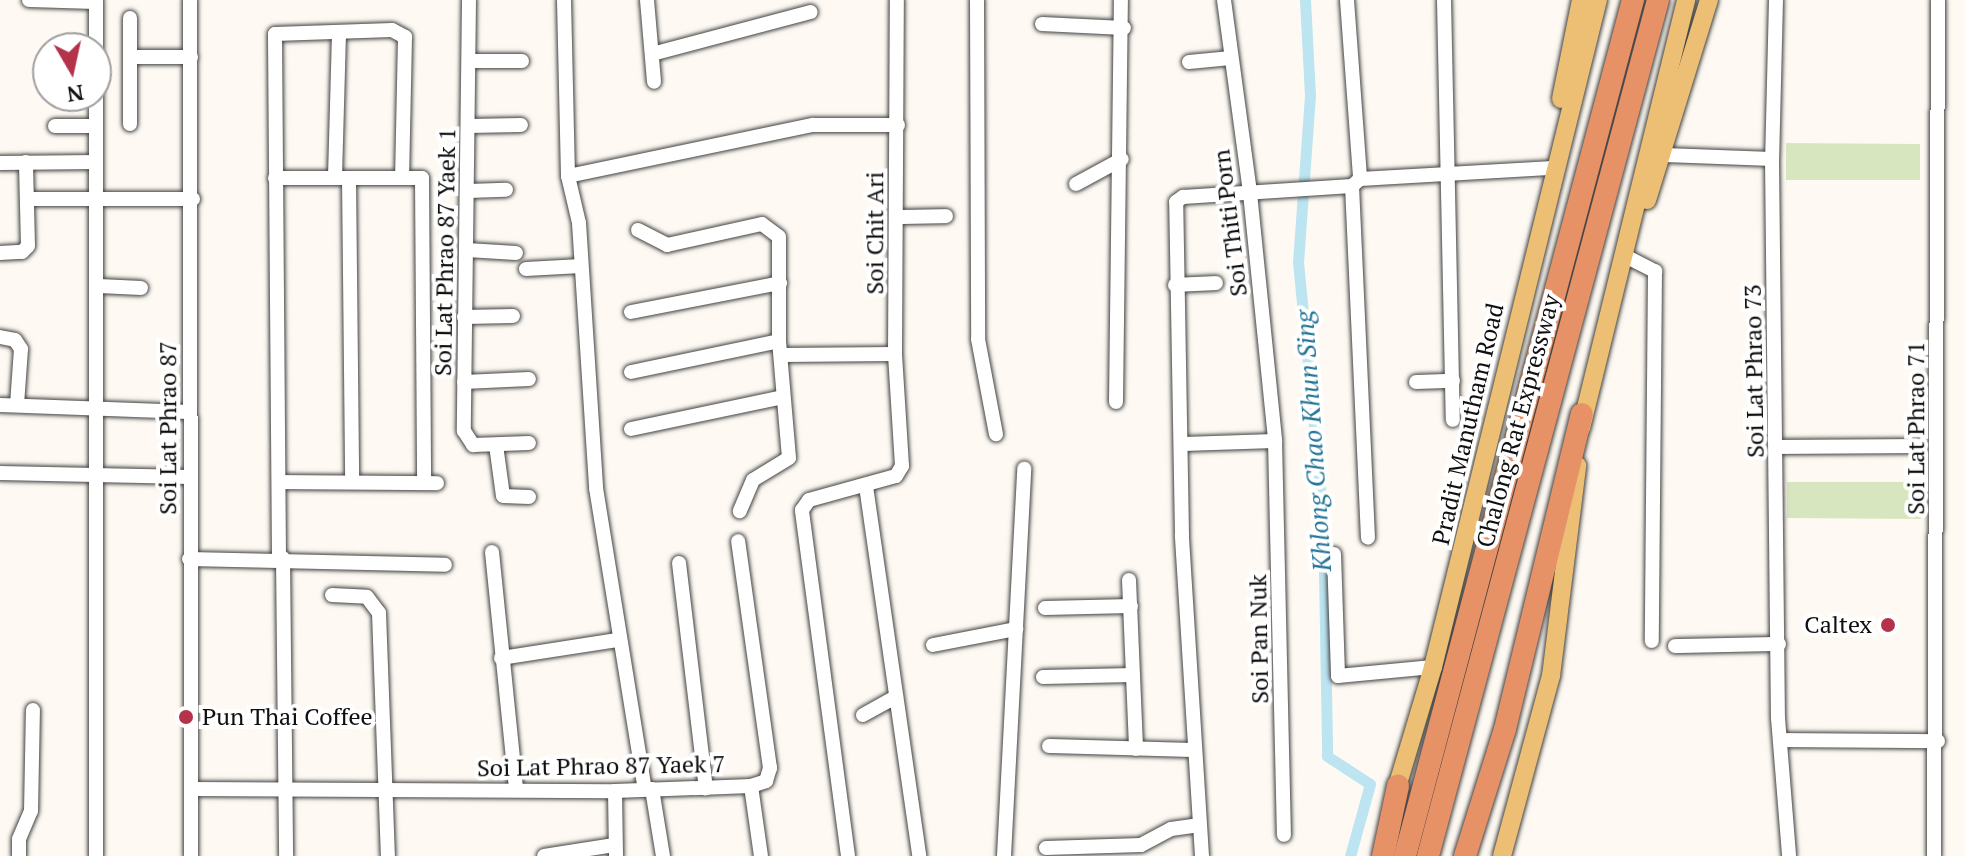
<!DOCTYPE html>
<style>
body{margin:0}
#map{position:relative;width:1965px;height:856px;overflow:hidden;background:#fefaf3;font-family:"PT Serif",serif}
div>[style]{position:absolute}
.green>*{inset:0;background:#d8e6bf}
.canal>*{height:11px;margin:-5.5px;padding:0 5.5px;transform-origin:5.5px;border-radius:5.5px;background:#bce4f1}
.roads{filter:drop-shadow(0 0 2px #424242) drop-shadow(0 0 2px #424242)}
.minor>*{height:14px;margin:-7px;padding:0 7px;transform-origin:7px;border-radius:7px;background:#fff}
.major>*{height:18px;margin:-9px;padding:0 9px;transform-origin:9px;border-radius:9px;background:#ecbf74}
.highway>*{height:22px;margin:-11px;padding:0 11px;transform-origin:11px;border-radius:11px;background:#e79167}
.dots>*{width:22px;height:22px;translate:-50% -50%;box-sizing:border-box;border:4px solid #fff;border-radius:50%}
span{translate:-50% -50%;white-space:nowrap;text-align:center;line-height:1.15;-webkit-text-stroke:8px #fff;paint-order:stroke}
.street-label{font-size:24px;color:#0f0f0f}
.poi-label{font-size:24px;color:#0f0f0f}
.right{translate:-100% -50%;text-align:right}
.left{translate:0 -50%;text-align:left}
.water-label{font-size:26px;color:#237497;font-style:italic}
.north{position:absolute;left:32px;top:32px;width:80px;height:80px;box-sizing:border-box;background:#fff;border:2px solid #9f9f9f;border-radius:50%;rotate:171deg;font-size:22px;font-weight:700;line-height:32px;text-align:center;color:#0f0f0f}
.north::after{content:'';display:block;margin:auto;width:28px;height:36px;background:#b4334a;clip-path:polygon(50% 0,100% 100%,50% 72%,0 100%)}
</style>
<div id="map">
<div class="green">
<div style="clip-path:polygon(1786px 143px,1920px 144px,1920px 180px,1786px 180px)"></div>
<div style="clip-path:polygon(1787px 482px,1921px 482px,1921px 519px,1787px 518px)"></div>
</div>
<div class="canal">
<div style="left:1305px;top:0;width:95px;rotate:87deg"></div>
<div style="left:1310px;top:95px;width:167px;rotate:94.1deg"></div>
<div style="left:1298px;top:262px;width:254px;rotate:84.4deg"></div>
<div style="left:1323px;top:515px;width:241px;rotate:89deg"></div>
<div style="left:1327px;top:756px;width:51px;rotate:33.1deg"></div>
<div style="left:1370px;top:784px;width:75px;rotate:105.5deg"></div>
</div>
<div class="roads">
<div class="minor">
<div style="left:29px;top:0;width:67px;rotate:1.7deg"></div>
<div style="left:190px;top:0;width:856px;rotate:89.93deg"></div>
<div style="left:469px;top:0;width:431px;rotate:90.7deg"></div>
<div style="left:464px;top:431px;width:17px;rotate:57deg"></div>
<div style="left:473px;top:445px;width:56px;rotate:-2deg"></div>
<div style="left:564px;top:0;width:176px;rotate:88.7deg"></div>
<div style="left:568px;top:176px;width:48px;rotate:76.8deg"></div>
<div style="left:579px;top:223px;width:266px;rotate:86.3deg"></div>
<div style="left:596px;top:488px;width:305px;rotate:80.8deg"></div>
<div style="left:647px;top:0;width:82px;rotate:85.1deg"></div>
<div style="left:977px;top:0;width:339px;rotate:89.8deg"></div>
<div style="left:978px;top:339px;width:97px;rotate:79.3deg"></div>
<div style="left:1224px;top:0;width:195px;rotate:82.3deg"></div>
<div style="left:1250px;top:193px;width:249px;rotate:84.2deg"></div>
<div style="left:1275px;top:441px;width:394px;rotate:88.7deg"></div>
<div style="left:1347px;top:0;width:179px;rotate:85.8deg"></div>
<div style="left:1444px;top:0;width:420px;rotate:88.8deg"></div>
<div style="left:1776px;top:0;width:159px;rotate:91.4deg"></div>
<div style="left:1772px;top:159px;width:559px;rotate:89.39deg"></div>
<div style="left:1778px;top:718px;width:138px;rotate:85.4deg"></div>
<div style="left:130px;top:18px;width:106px;rotate:90deg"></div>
<div style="left:1042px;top:24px;width:82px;rotate:2.8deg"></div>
<div style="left:652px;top:54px;width:164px;rotate:-14.8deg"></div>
<div style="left:131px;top:57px;width:60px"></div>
<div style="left:469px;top:61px;width:53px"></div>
<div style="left:1189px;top:62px;width:42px;rotate:-5.4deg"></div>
<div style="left:55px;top:126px;width:41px"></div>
<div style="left:469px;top:126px;width:52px;rotate:-1.1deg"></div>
<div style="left:1665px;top:155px;width:107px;rotate:2.1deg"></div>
<div style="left:0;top:163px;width:96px;rotate:-0.6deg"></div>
<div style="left:568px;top:176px;width:250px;rotate:-11.8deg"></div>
<div style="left:813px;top:125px;width:85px"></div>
<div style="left:335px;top:177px;width:144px;rotate:-88.4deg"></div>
<div style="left:275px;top:178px;width:147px"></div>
<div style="left:422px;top:178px;width:305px;rotate:89.6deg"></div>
<div style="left:349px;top:178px;width:303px;rotate:89.4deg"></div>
<div style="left:1076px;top:184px;width:52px;rotate:-28.5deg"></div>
<div style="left:1352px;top:186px;width:352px;rotate:87.4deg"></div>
<div style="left:468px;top:191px;width:38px;rotate:-2deg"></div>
<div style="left:28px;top:199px;width:165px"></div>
<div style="left:896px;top:217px;width:50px;rotate:-1.1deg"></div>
<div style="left:638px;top:230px;width:33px;rotate:27deg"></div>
<div style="left:667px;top:245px;width:97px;rotate:-12.5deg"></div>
<div style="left:762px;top:224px;width:21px;rotate:37deg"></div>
<div style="left:779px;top:237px;width:104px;rotate:90deg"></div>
<div style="left:779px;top:341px;width:117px;rotate:85.1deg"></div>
<div style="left:789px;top:458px;width:42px;rotate:148.6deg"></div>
<div style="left:753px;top:480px;width:34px;rotate:113deg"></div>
<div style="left:467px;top:250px;width:49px;rotate:3.5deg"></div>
<div style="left:0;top:253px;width:22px;rotate:-3deg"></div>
<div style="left:22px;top:252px;width:8px;rotate:-45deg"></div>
<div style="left:28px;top:246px;width:84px;rotate:-91.4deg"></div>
<div style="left:1625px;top:256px;width:34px;rotate:27deg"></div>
<div style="left:1655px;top:271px;width:370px;rotate:90.5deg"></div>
<div style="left:526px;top:269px;width:55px;rotate:-3.1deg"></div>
<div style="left:1175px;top:285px;width:41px;rotate:-2.8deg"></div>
<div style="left:99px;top:286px;width:42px;rotate:2.7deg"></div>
<div style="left:631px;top:312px;width:152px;rotate:-11deg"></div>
<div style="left:464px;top:317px;width:49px;rotate:-1.2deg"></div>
<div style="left:0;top:337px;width:15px;rotate:11deg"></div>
<div style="left:15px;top:340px;width:11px;rotate:56deg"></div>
<div style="left:21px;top:349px;width:56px;rotate:94.1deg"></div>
<div style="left:781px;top:355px;width:114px;rotate:-0.5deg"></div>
<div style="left:631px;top:372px;width:151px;rotate:-11.8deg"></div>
<div style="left:464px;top:382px;width:65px;rotate:-2.6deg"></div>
<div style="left:1416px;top:382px;width:37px;rotate:-2deg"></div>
<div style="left:1116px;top:402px;width:402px;rotate:-89.3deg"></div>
<div style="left:0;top:405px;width:189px;rotate:2.1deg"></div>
<div style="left:631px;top:429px;width:155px;rotate:-11.9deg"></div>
<div style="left:1183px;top:444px;width:92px;rotate:-1.9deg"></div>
<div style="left:496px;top:445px;width:51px;rotate:82.2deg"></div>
<div style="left:503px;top:496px;width:26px;rotate:2deg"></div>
<div style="left:1778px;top:447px;width:139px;rotate:-0.4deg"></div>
<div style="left:0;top:473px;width:189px;rotate:1.2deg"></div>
<div style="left:279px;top:482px;width:158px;rotate:0.4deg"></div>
<div style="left:866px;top:486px;width:374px;rotate:81.8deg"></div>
<div style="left:492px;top:552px;width:239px;rotate:84.2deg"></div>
<div style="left:1334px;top:554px;width:122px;rotate:88.1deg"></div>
<div style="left:1338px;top:676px;width:95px;rotate:-5.4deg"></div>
<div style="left:279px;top:558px;width:524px;rotate:-90.44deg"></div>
<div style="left:275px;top:34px;width:117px;rotate:-2deg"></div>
<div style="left:392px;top:30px;width:15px;rotate:28deg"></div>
<div style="left:405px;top:37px;width:141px;rotate:91.2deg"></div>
<div style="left:283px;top:558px;width:298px;rotate:89.4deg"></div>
<div style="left:189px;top:559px;width:256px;rotate:1.3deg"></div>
<div style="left:679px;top:563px;width:227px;rotate:83.2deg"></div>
<div style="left:1129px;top:580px;width:169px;rotate:87.6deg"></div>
<div style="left:332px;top:595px;width:35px;rotate:3deg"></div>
<div style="left:367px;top:597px;width:20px;rotate:53deg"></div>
<div style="left:379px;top:613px;width:243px;rotate:87.9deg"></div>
<div style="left:1045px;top:608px;width:86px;rotate:-1.3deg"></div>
<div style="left:933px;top:645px;width:85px;rotate:-10.9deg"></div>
<div style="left:1675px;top:646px;width:104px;rotate:-1.1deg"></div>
<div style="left:501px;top:658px;width:117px;rotate:-8.8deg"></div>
<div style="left:1043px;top:677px;width:90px;rotate:-1.3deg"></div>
<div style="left:863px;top:715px;width:38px;rotate:-29deg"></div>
<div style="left:1783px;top:740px;width:155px;rotate:0.4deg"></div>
<div style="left:1049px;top:746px;width:145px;rotate:1.6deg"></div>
<div style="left:751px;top:786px;width:71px;rotate:81.9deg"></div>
<div style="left:191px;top:789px;width:424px;rotate:0.3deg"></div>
<div style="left:615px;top:791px;width:136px;rotate:-2.1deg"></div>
<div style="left:751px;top:786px;width:16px;rotate:-18deg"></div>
<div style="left:766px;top:781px;width:14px;rotate:-73deg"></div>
<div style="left:770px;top:768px;width:229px;rotate:-98deg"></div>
<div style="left:652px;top:789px;width:68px;rotate:80.7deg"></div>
<div style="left:615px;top:791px;width:65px;rotate:89.1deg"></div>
<div style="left:1046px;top:848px;width:95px;rotate:-1.8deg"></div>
<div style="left:1141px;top:845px;width:34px;rotate:-28deg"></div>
<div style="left:1171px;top:829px;width:29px;rotate:-8deg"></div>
<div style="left:19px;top:856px;width:17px;rotate:-90deg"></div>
<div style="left:19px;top:839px;width:30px;rotate:-67deg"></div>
<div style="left:31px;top:811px;width:101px;rotate:-88.9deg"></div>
<div style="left:96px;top:856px;width:856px;rotate:-90deg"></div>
<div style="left:544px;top:856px;width:71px;rotate:-8.9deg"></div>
<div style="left:848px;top:856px;width:349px;rotate:-97.6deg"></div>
<div style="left:802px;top:510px;width:12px;rotate:-55deg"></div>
<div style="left:809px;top:500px;width:90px;rotate:-15.4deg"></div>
<div style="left:896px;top:476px;width:12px;rotate:-59deg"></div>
<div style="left:902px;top:466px;width:112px;rotate:-93.6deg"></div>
<div style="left:895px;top:354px;width:354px;rotate:-89.7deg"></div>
<div style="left:1004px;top:856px;width:388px;rotate:-87deg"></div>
<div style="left:1202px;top:856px;width:322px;rotate:-93.6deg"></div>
<div style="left:1182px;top:535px;width:333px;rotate:-91deg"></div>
<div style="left:1176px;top:202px;width:9px;rotate:-36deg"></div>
<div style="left:1183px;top:197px;width:169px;rotate:-3.7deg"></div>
<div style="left:1352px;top:186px;width:11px;rotate:-41deg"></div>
<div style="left:1360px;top:179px;width:189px;rotate:-3.3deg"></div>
<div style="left:1934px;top:856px;width:856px;rotate:-89.73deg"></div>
</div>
<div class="major">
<div style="left:1561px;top:99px;width:101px;rotate:-78.6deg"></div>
<div style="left:1647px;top:200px;width:209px;rotate:-72.8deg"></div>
<div style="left:1581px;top:428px;width:441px;rotate:-76.2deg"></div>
<div style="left:1394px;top:797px;width:136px;rotate:-73.3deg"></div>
<div style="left:1433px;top:667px;width:687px;rotate:-76.11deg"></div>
<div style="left:1502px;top:856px;width:187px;rotate:-74.8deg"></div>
<div style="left:1551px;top:676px;width:212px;rotate:-82.9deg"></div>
</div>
<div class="highway">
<div style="left:1383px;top:856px;width:72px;rotate:-77.9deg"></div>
<div style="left:1405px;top:856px;width:886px;rotate:-75.09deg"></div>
<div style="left:1428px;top:856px;width:886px;rotate:-74.96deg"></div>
<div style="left:1465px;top:856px;width:133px;rotate:-72.5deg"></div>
<div style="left:1505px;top:729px;width:324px;rotate:-76.3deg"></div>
</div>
</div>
<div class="dots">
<div style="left:1888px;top:625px;background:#b4334a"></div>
<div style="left:186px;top:717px;background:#b4334a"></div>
</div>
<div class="street-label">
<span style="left:1230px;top:223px;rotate:-97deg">Soi Thiti Porn</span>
<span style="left:875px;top:233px;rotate:-90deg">Soi Chit Ari</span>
<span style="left:445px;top:252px;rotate:-89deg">Soi Lat Phrao 87 Yaek 1</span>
<span style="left:1754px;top:371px;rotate:-91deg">Soi Lat Phrao 73</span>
<span style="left:1518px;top:421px;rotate:-75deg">Chalong Rat Expressway</span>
<span style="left:1468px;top:424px;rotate:-77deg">Pradit Manutham Road</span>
<span style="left:168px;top:428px;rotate:-90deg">Soi Lat Phrao 87</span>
<span style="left:1916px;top:428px;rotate:-90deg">Soi Lat Phrao 71</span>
<span style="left:1259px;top:639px;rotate:-91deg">Soi Pan Nuk</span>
<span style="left:601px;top:766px;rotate:-1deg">Soi Lat Phrao 87 Yaek 7</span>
</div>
<div class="poi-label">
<span class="right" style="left:1872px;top:625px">Caltex</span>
<span class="left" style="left:202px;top:717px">Pun Thai Coffee</span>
</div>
<div class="water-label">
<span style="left:1313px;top:441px;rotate:-94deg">Khlong Chao Khun Sing</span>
</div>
<div class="north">N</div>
</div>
